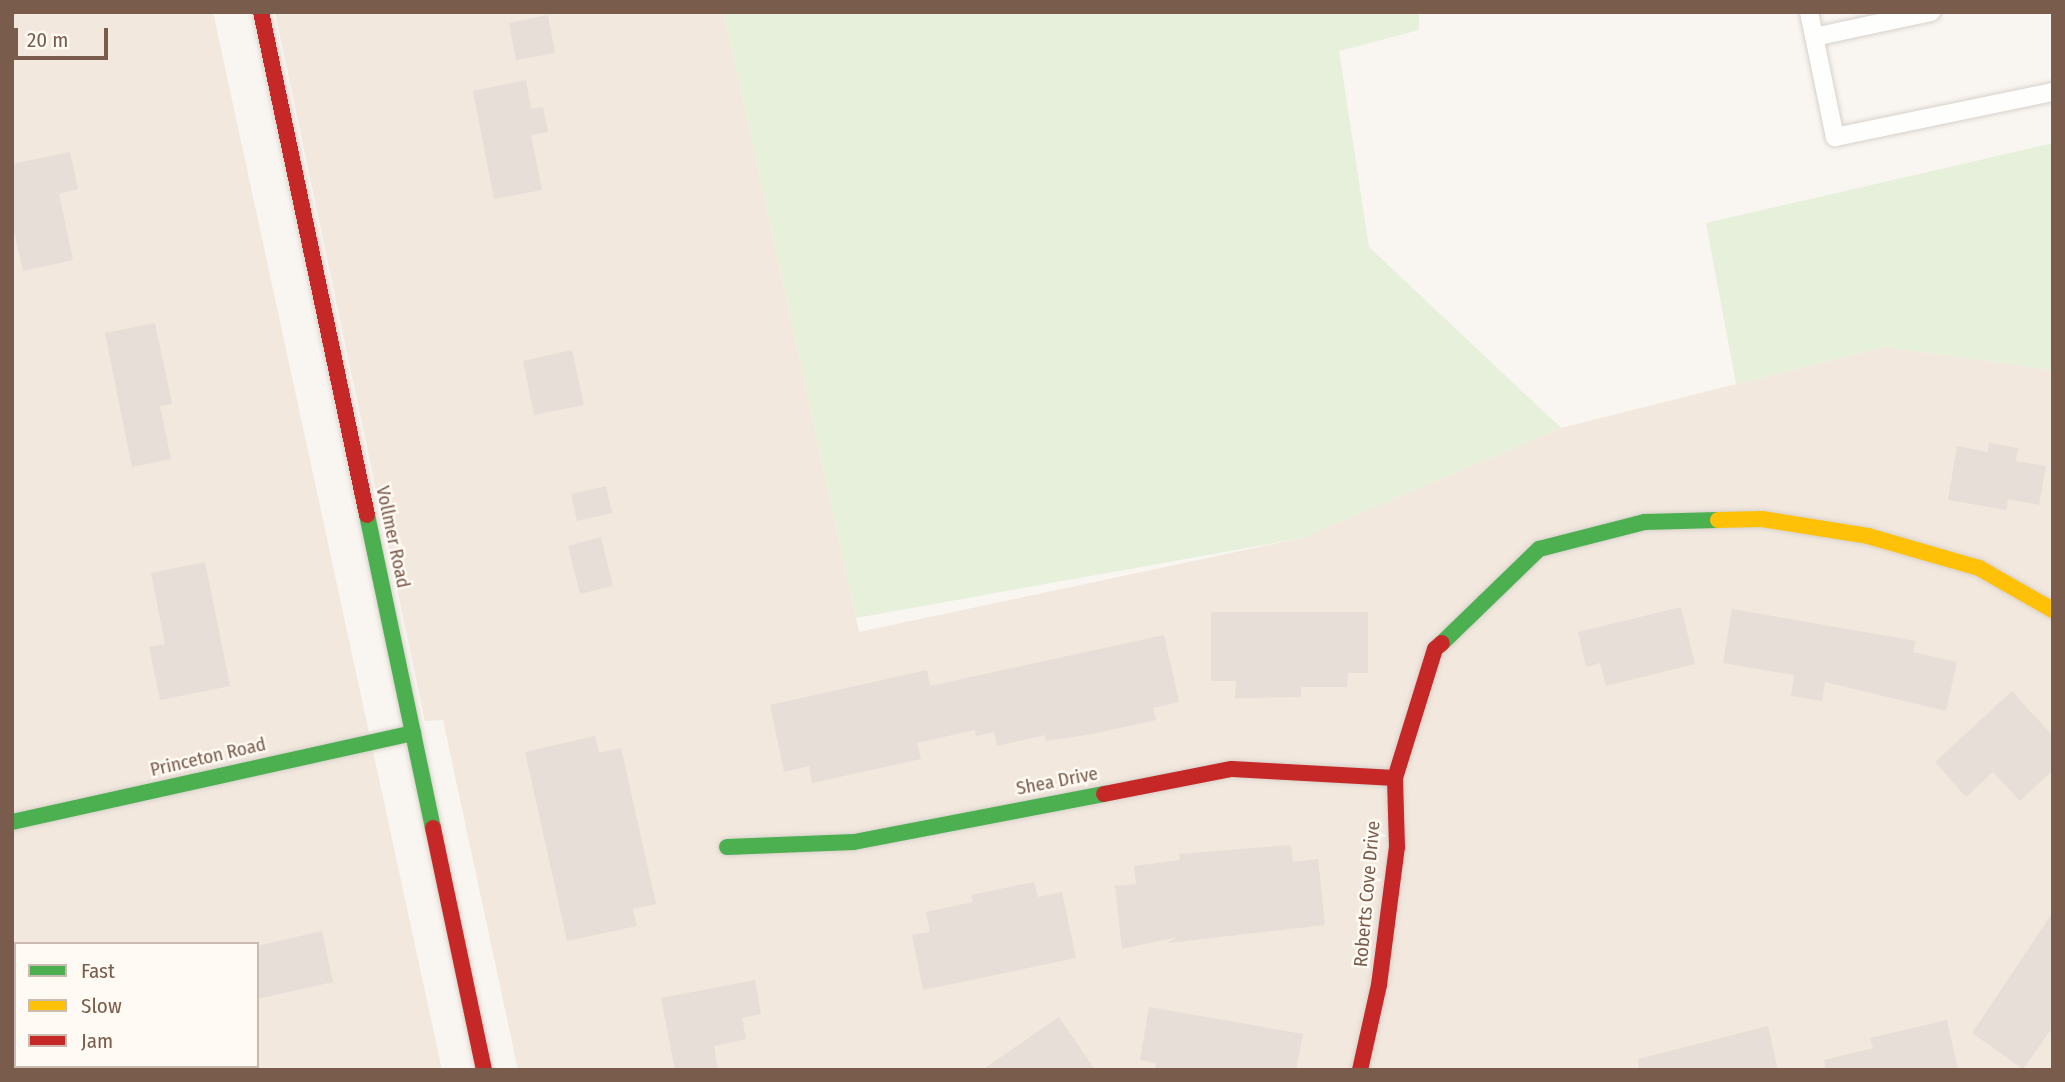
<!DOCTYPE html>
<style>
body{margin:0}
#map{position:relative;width:2065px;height:1082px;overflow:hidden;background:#f9f5f0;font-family:"Fira Sans Condensed",sans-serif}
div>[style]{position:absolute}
.residential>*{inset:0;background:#f2e8de}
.green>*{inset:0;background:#e7f0db}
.building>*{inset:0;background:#e6ded7}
.roads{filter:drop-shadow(0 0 2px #d7d1cb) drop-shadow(0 0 2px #d7d1cb)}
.lane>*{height:18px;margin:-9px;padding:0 9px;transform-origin:9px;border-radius:9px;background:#fefefd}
.fast>*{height:16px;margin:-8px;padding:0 8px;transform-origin:8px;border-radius:8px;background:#4caf50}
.slow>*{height:16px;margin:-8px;padding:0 8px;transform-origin:8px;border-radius:8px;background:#ffc107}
.jam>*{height:16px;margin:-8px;padding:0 8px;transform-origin:8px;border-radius:8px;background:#c62828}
span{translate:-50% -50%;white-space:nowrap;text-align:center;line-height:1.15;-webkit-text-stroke:5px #fffaf3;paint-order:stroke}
.street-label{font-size:19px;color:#7a5c4d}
.frame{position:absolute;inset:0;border:14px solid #7a5c4d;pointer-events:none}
.legend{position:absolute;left:14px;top:942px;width:245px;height:126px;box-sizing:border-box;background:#fffaf3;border:2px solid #cabbb1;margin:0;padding:9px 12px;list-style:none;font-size:21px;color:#7a5c4d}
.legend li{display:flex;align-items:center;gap:14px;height:35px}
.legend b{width:35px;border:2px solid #cabbb1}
.scale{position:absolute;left:14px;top:28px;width:94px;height:32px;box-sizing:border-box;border:4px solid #7a5c4d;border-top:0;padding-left:9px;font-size:21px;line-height:24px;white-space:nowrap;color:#7a5c4d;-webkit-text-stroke:5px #fffaf3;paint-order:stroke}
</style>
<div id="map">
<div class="residential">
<div style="clip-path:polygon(evenodd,12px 12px,213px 12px,442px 1070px,12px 1070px,12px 12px,16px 944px,257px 944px,257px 1066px,16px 1066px,16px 944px)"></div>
<div style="clip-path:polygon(275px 12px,724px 12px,859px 632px,1302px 538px,1561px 428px,1884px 347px,2053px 370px,2053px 1070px,518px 1070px,443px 720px,425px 721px)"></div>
</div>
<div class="green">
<div style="clip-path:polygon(724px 12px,1419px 12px,1419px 30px,1339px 51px,1369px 247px,1561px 428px,1302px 538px,856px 618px)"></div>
<div style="clip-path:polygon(2053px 143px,2053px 370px,1884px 347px,1736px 384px,1706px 223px)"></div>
</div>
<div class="building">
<div style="clip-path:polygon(548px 15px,555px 53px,516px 60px,509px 23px)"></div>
<div style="clip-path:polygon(526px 80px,531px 109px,543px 107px,548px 132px,531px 135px,542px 190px,494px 199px,473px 91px)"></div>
<div style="clip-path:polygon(70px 152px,78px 189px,59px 194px,73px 260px,23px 271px,12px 222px,12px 164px)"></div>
<div style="clip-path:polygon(155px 323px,172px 404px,160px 406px,171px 459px,132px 467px,105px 333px)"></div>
<div style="clip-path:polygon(572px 350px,584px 405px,534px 415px,523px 361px)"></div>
<div style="clip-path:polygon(1989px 443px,2018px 448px,2016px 461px,2046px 466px,2039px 505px,2008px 499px,2006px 510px,1948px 500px,1957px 446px,1988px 452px)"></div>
<div style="clip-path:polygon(606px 486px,612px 513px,577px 521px,571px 494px)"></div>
<div style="clip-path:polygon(601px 537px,613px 586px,580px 594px,568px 546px)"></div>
<div style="clip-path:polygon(205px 562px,230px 686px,160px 700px,149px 647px,165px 644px,151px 573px)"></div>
<div style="clip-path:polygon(1681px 607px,1695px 664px,1606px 686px,1600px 663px,1586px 667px,1578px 632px)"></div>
<div style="clip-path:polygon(1732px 609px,1916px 641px,1913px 652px,1957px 662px,1946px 711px,1825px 682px,1822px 701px,1791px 696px,1794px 675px,1723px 663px)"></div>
<div style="clip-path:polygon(1211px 612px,1368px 612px,1368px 673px,1348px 673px,1347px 687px,1301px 687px,1301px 697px,1235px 698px,1236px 681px,1211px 681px)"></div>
<div style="clip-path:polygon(1164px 635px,1179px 702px,1153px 708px,1156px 720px,1092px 734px,1046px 741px,1045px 735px,997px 746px,994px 732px,976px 736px,975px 730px,917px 743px,921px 759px,812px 783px,809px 766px,784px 772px,770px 705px,927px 670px,930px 686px)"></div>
<div style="clip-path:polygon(2012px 691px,2053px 736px,2053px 770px,2020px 801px,1993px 772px,1966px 797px,1935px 762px)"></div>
<div style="clip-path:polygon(595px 736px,599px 753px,621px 748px,656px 904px,633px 909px,637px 926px,567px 941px,525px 752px)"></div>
<div style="clip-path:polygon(1291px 845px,1293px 862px,1318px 859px,1325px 925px,1168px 943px,1177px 937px,1122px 949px,1115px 886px,1136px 884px,1134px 866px,1180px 860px,1179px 854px)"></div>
<div style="clip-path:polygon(1034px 882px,1038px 897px,1062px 892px,1076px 958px,923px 990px,912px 935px,930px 932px,926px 912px,973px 902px,971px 895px)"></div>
<div style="clip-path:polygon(2053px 912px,2053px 1027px,2023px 1069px,1972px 1033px)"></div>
<div style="clip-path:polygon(322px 931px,333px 982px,257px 999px,257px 946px)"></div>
<div style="clip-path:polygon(755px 980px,761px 1014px,742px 1018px,746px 1039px,714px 1046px,718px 1070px,675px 1070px,661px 998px)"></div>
<div style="clip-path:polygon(1149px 1007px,1303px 1034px,1296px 1070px,1155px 1070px,1156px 1063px,1140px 1060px)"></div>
<div style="clip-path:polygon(1059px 1017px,1095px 1070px,982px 1070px)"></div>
<div style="clip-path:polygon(1947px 1020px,1958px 1070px,1826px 1070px,1824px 1060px,1873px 1048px,1870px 1038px)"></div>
<div style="clip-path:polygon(1768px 1026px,1778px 1070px,1639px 1070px,1638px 1059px)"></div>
</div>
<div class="roads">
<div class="lane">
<div style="left:1809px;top:12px;width:128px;rotate:78.3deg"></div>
<div style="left:1835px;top:137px;width:223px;rotate:-11.7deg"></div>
<div style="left:1814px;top:37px;width:120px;rotate:-12.1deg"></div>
</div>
<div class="fast">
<div style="left:367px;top:515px;width:320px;rotate:78.1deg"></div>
<div style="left:1442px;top:643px;width:135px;rotate:-44.1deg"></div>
<div style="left:1539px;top:549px;width:108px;rotate:-14.4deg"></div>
<div style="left:1644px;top:522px;width:74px;rotate:-1.5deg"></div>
<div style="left:12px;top:822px;width:411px;rotate:-12.5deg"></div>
<div style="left:727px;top:847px;width:127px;rotate:-2.3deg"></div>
<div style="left:854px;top:842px;width:255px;rotate:-10.9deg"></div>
</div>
<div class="slow">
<div style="left:1718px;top:520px;width:44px;rotate:-1.3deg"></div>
<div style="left:1762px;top:519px;width:107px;rotate:9.1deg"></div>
<div style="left:1868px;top:536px;width:116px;rotate:16.1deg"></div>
<div style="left:1979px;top:568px;width:85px;rotate:29.6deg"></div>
</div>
<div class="jam">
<div style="left:261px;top:12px;width:514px;rotate:78.1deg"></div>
<div style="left:1104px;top:794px;width:130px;rotate:-11.1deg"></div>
<div style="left:1232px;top:769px;width:163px;rotate:3.2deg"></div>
<div style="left:433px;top:828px;width:247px;rotate:78.1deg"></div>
<div style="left:1360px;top:1070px;width:87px;rotate:-77.4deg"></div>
<div style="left:1379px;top:985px;width:139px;rotate:-82.6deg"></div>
<div style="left:1397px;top:847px;width:69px;rotate:-91.7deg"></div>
<div style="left:1395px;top:778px;width:135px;rotate:-72.8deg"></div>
<div style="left:1435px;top:649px;width:9px;rotate:-41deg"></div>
</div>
</div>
<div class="street-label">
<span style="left:393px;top:537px;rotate:78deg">Vollmer Road</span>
<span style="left:208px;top:757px;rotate:-13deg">Princeton Road</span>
<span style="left:1057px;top:781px;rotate:-11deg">Shea Drive</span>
<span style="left:1367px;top:894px;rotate:-85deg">Roberts Cove Drive</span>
</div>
<div class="frame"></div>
<ul class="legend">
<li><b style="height:9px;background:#4caf50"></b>Fast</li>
<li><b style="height:9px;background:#ffc107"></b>Slow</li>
<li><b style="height:9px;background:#c62828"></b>Jam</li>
</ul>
<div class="scale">20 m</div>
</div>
